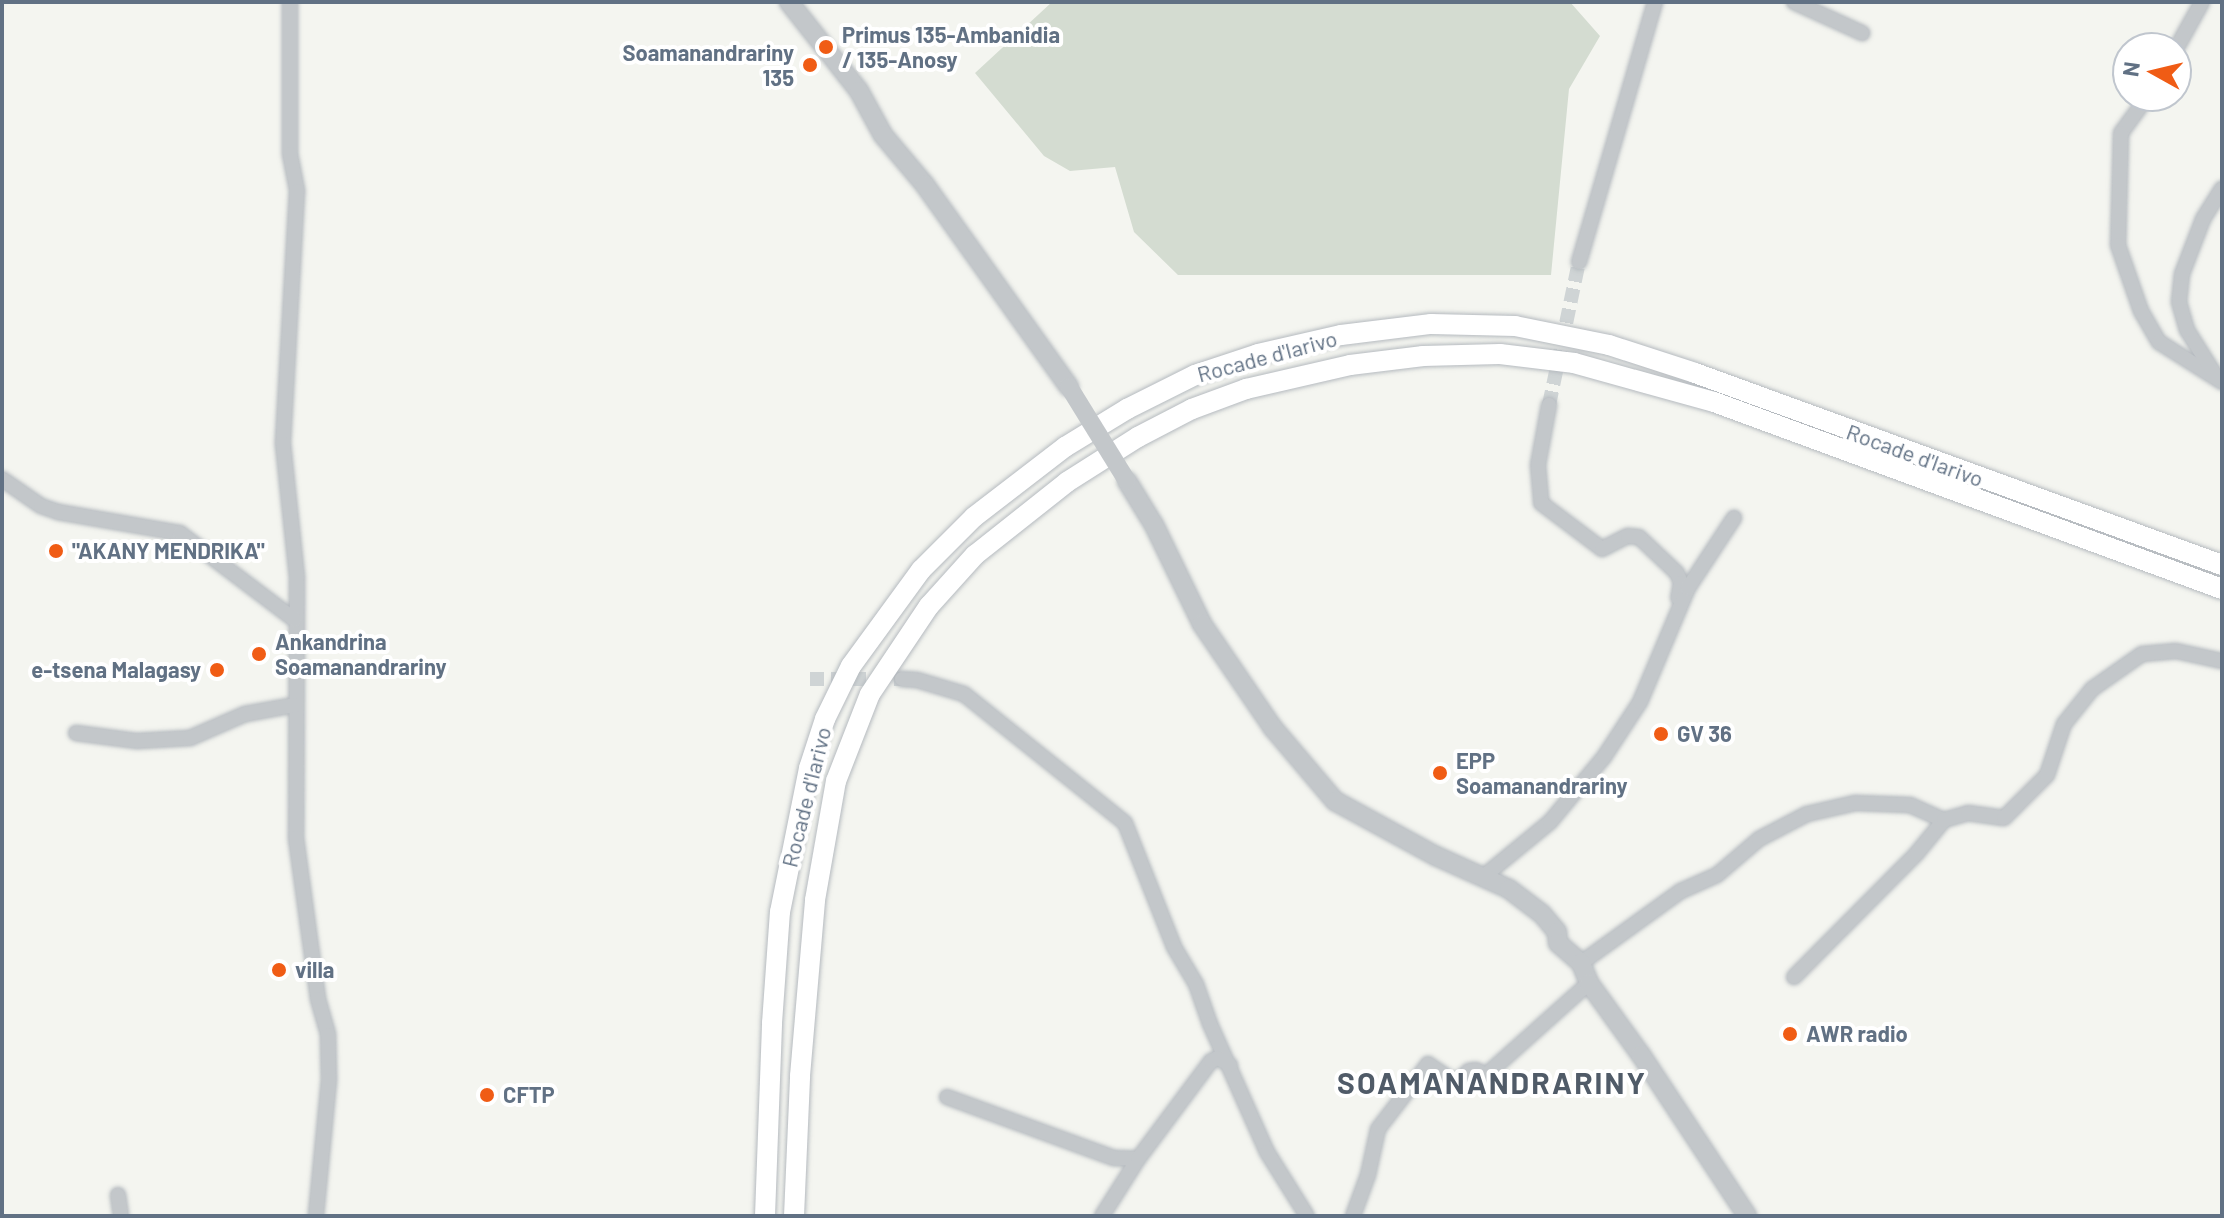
<!DOCTYPE html>
<style>
body{margin:0}
#map{position:relative;width:2224px;height:1218px;overflow:hidden;background:#f4f5f0;font-family:Barlow,sans-serif}
div>[style]{position:absolute}
.green>*{inset:0;background:#d4dcd1}
.minor-tunnel>*{height:14px;margin-top:-7px;transform-origin:0;background:repeating-linear-gradient(90deg,#cfd4d5 0 14px,transparent 0 21px)}
.roads{filter:drop-shadow(0 0 2px #b5babf) drop-shadow(0 0 2px #b5babf)}
.minor>*{height:14px;margin:-7px;padding:0 7px;transform-origin:7px;border-radius:7px;background:#c3c7ca}
.tertiary>*{height:18px;margin:-9px;padding:0 9px;transform-origin:9px;border-radius:9px;background:#c3c7ca}
.secondary>*{height:20px;margin:-10px;padding:0 10px;transform-origin:10px;border-radius:10px;background:#fff}
.tertiary-bridge>*{height:18px;margin:-9px;padding:0 9px;transform-origin:9px;border-radius:9px;background:#c3c7ca}
.dots>*{width:22px;height:22px;translate:-50% -50%;box-sizing:border-box;border:4px solid #fff;border-radius:50%}
span{translate:-50% -50%;white-space:nowrap;text-align:center;line-height:1.15;-webkit-text-stroke:8px #fff;paint-order:stroke}
.poi-label{font-size:22px;color:#617184;font-weight:700}
.left{translate:0 -50%;text-align:left}
.right{translate:-100% -50%;text-align:right}
.street-label{font-size:22px;color:#617184}
.district-label{font-size:30px;color:#505b68;font-weight:700;letter-spacing:2px}
.frame{position:absolute;inset:0;border:4px solid #617184;pointer-events:none}
.north{position:absolute;left:2112px;top:32px;width:80px;height:80px;box-sizing:border-box;background:#fff;border:2px solid #c0c6ce;border-radius:50%;rotate:278deg;font-size:22px;font-weight:700;line-height:32px;text-align:center;color:#617184}
.north::after{content:'';display:block;margin:auto;width:28px;height:36px;background:#f05c15;clip-path:polygon(50% 0,100% 100%,50% 72%,0 100%)}
</style>
<div id="map">
<div class="green">
<div style="clip-path:polygon(1052px 2px,1570px 2px,1600px 36px,1569px 89px,1551px 275px,1178px 275px,1134px 232px,1115px 167px,1070px 171px,1044px 156px,975px 73px)"></div>
</div>
<div class="minor-tunnel">
<div style="left:1549px;top:405px;width:146px;rotate:-78.2deg"></div>
<div style="left:810px;top:679px;width:92px"></div>
</div>
<div class="roads">
<div class="minor">
<div style="left:290px;top:2px;width:152px;rotate:90deg"></div>
<div style="left:290px;top:154px;width:38px;rotate:79deg"></div>
<div style="left:297px;top:191px;width:253px;rotate:93.2deg"></div>
<div style="left:283px;top:444px;width:134px;rotate:84deg"></div>
<div style="left:297px;top:577px;width:261px;rotate:90.2deg"></div>
<div style="left:296px;top:838px;width:162px;rotate:82.2deg"></div>
<div style="left:318px;top:999px;width:37px;rotate:74deg"></div>
<div style="left:328px;top:1035px;width:45px;rotate:88.7deg"></div>
<div style="left:329px;top:1080px;width:137px;rotate:95.5deg"></div>
<div style="left:1794px;top:2px;width:75px;rotate:24.5deg"></div>
<div style="left:2176px;top:49px;width:54px;rotate:-61deg"></div>
<div style="left:2148px;top:96px;width:46px;rotate:126.1deg"></div>
<div style="left:2121px;top:133px;width:112px;rotate:91.5deg"></div>
<div style="left:2118px;top:245px;width:70px;rotate:70.8deg"></div>
<div style="left:2141px;top:311px;width:36px;rotate:60deg"></div>
<div style="left:2159px;top:342px;width:75px;rotate:32.4deg"></div>
<div style="left:1579px;top:262px;width:271px;rotate:-73.7deg"></div>
<div style="left:2217px;top:378px;width:57px;rotate:-122deg"></div>
<div style="left:2187px;top:330px;width:29px;rotate:-106deg"></div>
<div style="left:2179px;top:302px;width:28px;rotate:-84deg"></div>
<div style="left:2182px;top:274px;width:59px;rotate:-69.1deg"></div>
<div style="left:2203px;top:219px;width:36px;rotate:-58deg"></div>
<div style="left:1549px;top:405px;width:61px;rotate:100.4deg"></div>
<div style="left:1538px;top:465px;width:38px;rotate:85deg"></div>
<div style="left:1541px;top:503px;width:76px;rotate:37deg"></div>
<div style="left:1602px;top:549px;width:29px;rotate:-27deg"></div>
<div style="left:1628px;top:536px;width:11px;rotate:5deg"></div>
<div style="left:1639px;top:537px;width:52px;rotate:43.5deg"></div>
<div style="left:1677px;top:573px;width:11px;rotate:68deg"></div>
<div style="left:1681px;top:583px;width:15px;rotate:101deg"></div>
<div style="left:2px;top:479px;width:47px;rotate:34.7deg"></div>
<div style="left:41px;top:506px;width:18px;rotate:19deg"></div>
<div style="left:58px;top:512px;width:124px;rotate:9.8deg"></div>
<div style="left:180px;top:533px;width:144px;rotate:37.1deg"></div>
<div style="left:902px;top:679px;width:15px;rotate:4deg"></div>
<div style="left:917px;top:680px;width:49px;rotate:16.6deg"></div>
<div style="left:964px;top:694px;width:206px;rotate:38.7deg"></div>
<div style="left:1125px;top:823px;width:133px;rotate:68.4deg"></div>
<div style="left:1174px;top:947px;width:43px;rotate:59.3deg"></div>
<div style="left:1196px;top:984px;width:42px;rotate:70.7deg"></div>
<div style="left:1210px;top:1024px;width:140px;rotate:66deg"></div>
<div style="left:1267px;top:1152px;width:75px;rotate:58deg"></div>
<div style="left:76px;top:733px;width:62px;rotate:7.5deg"></div>
<div style="left:137px;top:741px;width:53px;rotate:-3.2deg"></div>
<div style="left:190px;top:738px;width:60px;rotate:-23.6deg"></div>
<div style="left:245px;top:714px;width:51px;rotate:-10.2deg"></div>
<div style="left:1483px;top:877px;width:87px;rotate:-39.4deg"></div>
<div style="left:1550px;top:822px;width:85px;rotate:-50.3deg"></div>
<div style="left:1604px;top:757px;width:66px;rotate:-56.8deg"></div>
<div style="left:1640px;top:702px;width:124px;rotate:-67.2deg"></div>
<div style="left:1688px;top:588px;width:84px;rotate:-56.7deg"></div>
<div style="left:1581px;top:963px;width:123px;rotate:-35.8deg"></div>
<div style="left:1681px;top:891px;width:39px;rotate:-24deg"></div>
<div style="left:1717px;top:875px;width:55px;rotate:-40.6deg"></div>
<div style="left:1759px;top:839px;width:54px;rotate:-27.5deg"></div>
<div style="left:1807px;top:814px;width:49px;rotate:-12.9deg"></div>
<div style="left:1855px;top:803px;width:55px;rotate:2.1deg"></div>
<div style="left:1910px;top:805px;width:37px;rotate:24deg"></div>
<div style="left:1794px;top:977px;width:175px;rotate:-45.2deg"></div>
<div style="left:1917px;top:853px;width:43px;rotate:-50.7deg"></div>
<div style="left:1944px;top:820px;width:25px;rotate:-16deg"></div>
<div style="left:1968px;top:813px;width:36px;rotate:8deg"></div>
<div style="left:2004px;top:818px;width:61px;rotate:-45deg"></div>
<div style="left:2047px;top:775px;width:54px;rotate:-71.6deg"></div>
<div style="left:2064px;top:724px;width:45px;rotate:-51.3deg"></div>
<div style="left:2092px;top:689px;width:61px;rotate:-35deg"></div>
<div style="left:2142px;top:654px;width:34px;rotate:-5deg"></div>
<div style="left:2176px;top:651px;width:47px;rotate:12.3deg"></div>
<div style="left:947px;top:1097px;width:178px;rotate:20.1deg"></div>
<div style="left:1114px;top:1158px;width:24px;rotate:2deg"></div>
<div style="left:118px;top:1195px;width:21px;rotate:82deg"></div>
<div style="left:1102px;top:1216px;width:67px;rotate:-57.7deg"></div>
<div style="left:1138px;top:1159px;width:122px;rotate:-53.3deg"></div>
<div style="left:1211px;top:1061px;width:8px;rotate:-23deg"></div>
<div style="left:1218px;top:1058px;width:14px;rotate:30deg"></div>
<div style="left:1353px;top:1216px;width:44px;rotate:-69.9deg"></div>
<div style="left:1368px;top:1175px;width:47px;rotate:-77.7deg"></div>
<div style="left:1378px;top:1129px;width:82px;rotate:-52.4deg"></div>
<div style="left:1428px;top:1064px;width:34px;rotate:34deg"></div>
<div style="left:1456px;top:1083px;width:18px;rotate:-43deg"></div>
<div style="left:1469px;top:1071px;width:7px;rotate:-8deg"></div>
<div style="left:1476px;top:1070px;width:11px;rotate:27deg"></div>
<div style="left:1486px;top:1075px;width:138px;rotate:-41.8deg"></div>
</div>
<div class="tertiary">
<div style="left:789px;top:2px;width:113px;rotate:51.8deg"></div>
<div style="left:859px;top:91px;width:50px;rotate:61.4deg"></div>
<div style="left:883px;top:135px;width:65px;rotate:50deg"></div>
<div style="left:925px;top:185px;width:248px;rotate:54.5deg"></div>
<div style="left:1127px;top:481px;width:52px;rotate:58.5deg"></div>
<div style="left:1154px;top:525px;width:110px;rotate:64.1deg"></div>
<div style="left:1202px;top:624px;width:126px;rotate:55.7deg"></div>
<div style="left:1273px;top:728px;width:96px;rotate:49.7deg"></div>
<div style="left:1335px;top:801px;width:115px;rotate:28.6deg"></div>
<div style="left:1436px;top:856px;width:80px;rotate:24.3deg"></div>
<div style="left:1509px;top:889px;width:41px;rotate:37.1deg"></div>
<div style="left:1542px;top:914px;width:23px;rotate:50deg"></div>
<div style="left:1557px;top:932px;width:11px;rotate:85deg"></div>
<div style="left:1558px;top:943px;width:30px;rotate:41deg"></div>
<div style="left:1581px;top:963px;width:22px;rotate:68deg"></div>
<div style="left:1589px;top:983px;width:89px;rotate:54.2deg"></div>
<div style="left:1641px;top:1055px;width:193px;rotate:56.6deg"></div>
</div>
<div class="secondary">
<div style="left:765px;top:1216px;width:193px;rotate:-87.9deg"></div>
<div style="left:772px;top:1023px;width:111px;rotate:-85.9deg"></div>
<div style="left:780px;top:912px;width:147px;rotate:-78.6deg"></div>
<div style="left:809px;top:768px;width:52px;rotate:-71.9deg"></div>
<div style="left:825px;top:719px;width:59px;rotate:-63.9deg"></div>
<div style="left:851px;top:666px;width:119px;rotate:-53.9deg"></div>
<div style="left:921px;top:570px;width:75px;rotate:-45deg"></div>
<div style="left:974px;top:517px;width:115px;rotate:-37.6deg"></div>
<div style="left:1065px;top:447px;width:73px;rotate:-31.5deg"></div>
<div style="left:1127px;top:409px;width:76px;rotate:-26.6deg"></div>
<div style="left:1195px;top:375px;width:66px;rotate:-18.4deg"></div>
<div style="left:1258px;top:354px;width:85px;rotate:-12.9deg"></div>
<div style="left:1341px;top:335px;width:91px;rotate:-7deg"></div>
<div style="left:1431px;top:324px;width:84px;rotate:1.4deg"></div>
<div style="left:1515px;top:326px;width:96px;rotate:11.4deg"></div>
<div style="left:1609px;top:345px;width:90px;rotate:18deg"></div>
<div style="left:1695px;top:373px;width:561px;rotate:20.02deg"></div>
<div style="left:794px;top:1216px;width:140px;rotate:-87.5deg"></div>
<div style="left:800px;top:1076px;width:177px;rotate:-85.1deg"></div>
<div style="left:815px;top:900px;width:121px;rotate:-80deg"></div>
<div style="left:836px;top:781px;width:93px;rotate:-68.7deg"></div>
<div style="left:870px;top:694px;width:106px;rotate:-56.2deg"></div>
<div style="left:929px;top:606px;width:69px;rotate:-48deg"></div>
<div style="left:975px;top:555px;width:117px;rotate:-38.4deg"></div>
<div style="left:1067px;top:482px;width:84px;rotate:-32.4deg"></div>
<div style="left:1138px;top:437px;width:61px;rotate:-27.4deg"></div>
<div style="left:1192px;top:409px;width:58px;rotate:-20.3deg"></div>
<div style="left:1246px;top:389px;width:107px;rotate:-13deg"></div>
<div style="left:1350px;top:365px;width:74px;rotate:-7deg"></div>
<div style="left:1423px;top:356px;width:77px;rotate:-1.5deg"></div>
<div style="left:1500px;top:354px;width:75px;rotate:6.9deg"></div>
<div style="left:1574px;top:363px;width:145px;rotate:15.6deg"></div>
<div style="left:1714px;top:402px;width:541px;rotate:20.21deg"></div>
</div>
</div>
<div class="tertiary-bridge">
<div style="left:1069px;top:387px;width:110px;rotate:58.3deg"></div>
</div>
<div class="dots">
<div style="left:826px;top:47px;background:#f05c15"></div>
<div style="left:810px;top:65px;background:#f05c15"></div>
<div style="left:56px;top:551px;background:#f05c15"></div>
<div style="left:259px;top:654px;background:#f05c15"></div>
<div style="left:217px;top:670px;background:#f05c15"></div>
<div style="left:1661px;top:734px;background:#f05c15"></div>
<div style="left:1440px;top:773px;background:#f05c15"></div>
<div style="left:279px;top:970px;background:#f05c15"></div>
<div style="left:1790px;top:1034px;background:#f05c15"></div>
<div style="left:487px;top:1095px;background:#f05c15"></div>
</div>
<div class="poi-label">
<span class="left" style="left:842px;top:47px">Primus 135-Ambanidia<br>/ 135-Anosy</span>
<span class="right" style="left:794px;top:65px">Soamanandrariny<br>135</span>
<span class="left" style="left:72px;top:551px">"AKANY MENDRIKA"</span>
<span class="left" style="left:275px;top:654px">Ankandrina<br>Soamanandrariny</span>
<span class="right" style="left:201px;top:670px">e-tsena Malagasy</span>
<span class="left" style="left:1677px;top:734px">GV 36</span>
<span class="left" style="left:1456px;top:773px">EPP<br>Soamanandrariny</span>
<span class="left" style="left:295px;top:970px">villa</span>
<span class="left" style="left:1806px;top:1034px">AWR radio</span>
<span class="left" style="left:503px;top:1095px">CFTP</span>
</div>
<div class="street-label">
<span style="left:1267px;top:356px;rotate:-15deg">Rocade d'Iarivo</span>
<span style="left:1915px;top:455px;rotate:20deg">Rocade d'Iarivo</span>
<span style="left:806px;top:797px;rotate:-76deg">Rocade d'Iarivo</span>
</div>
<div class="district-label">
<span style="left:1492px;top:1082px">SOAMANANDRARINY</span>
</div>
<div class="frame"></div>
<div class="north">N</div>
</div>
